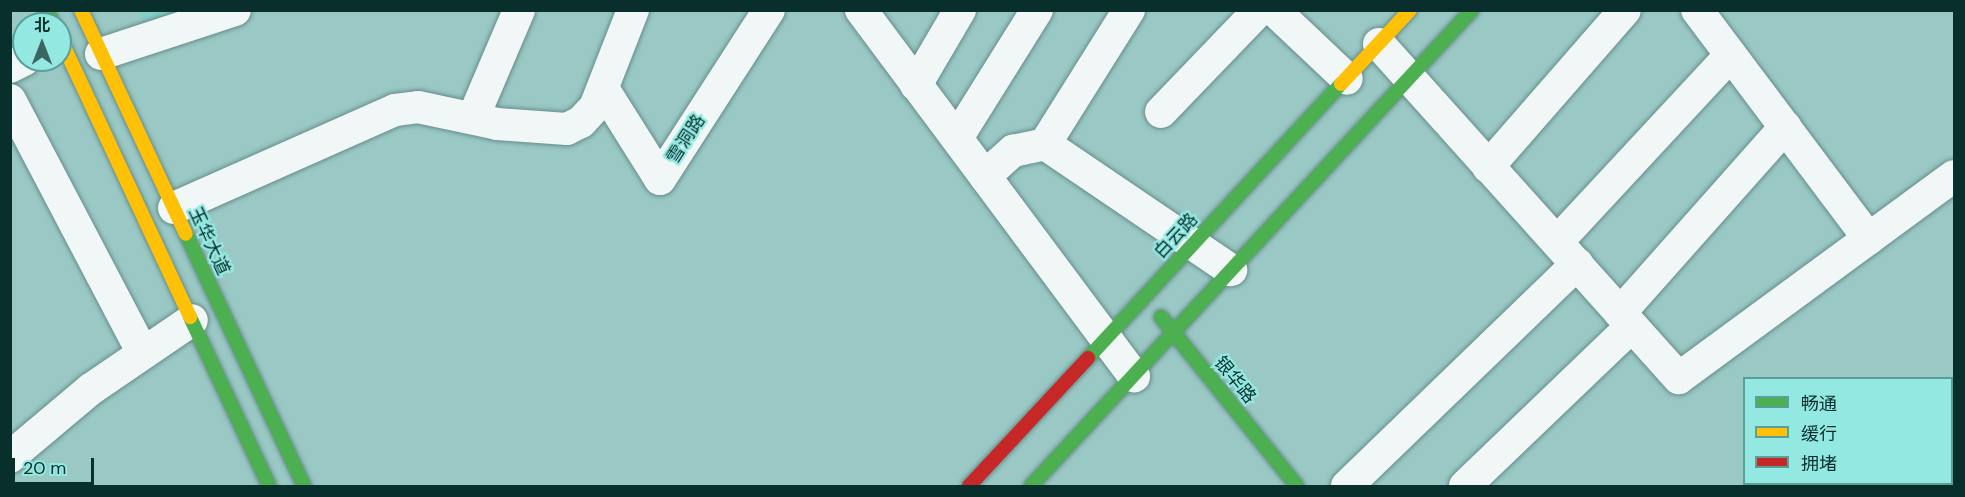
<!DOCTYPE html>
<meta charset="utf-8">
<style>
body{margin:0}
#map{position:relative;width:1965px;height:497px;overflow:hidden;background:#9ac8c5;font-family:"DM Sans","Noto Sans SC",sans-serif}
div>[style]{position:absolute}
.built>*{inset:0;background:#82cec8}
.roads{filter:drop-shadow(0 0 2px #668d8a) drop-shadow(0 0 2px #668d8a)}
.street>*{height:32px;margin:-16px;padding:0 16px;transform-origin:16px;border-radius:16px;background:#f0f7f6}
.fast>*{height:14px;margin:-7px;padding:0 7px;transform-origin:7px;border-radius:7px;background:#4caf50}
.slow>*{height:14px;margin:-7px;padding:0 7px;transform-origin:7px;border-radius:7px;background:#ffc107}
.jam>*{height:14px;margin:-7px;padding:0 7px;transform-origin:7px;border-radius:7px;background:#c62828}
span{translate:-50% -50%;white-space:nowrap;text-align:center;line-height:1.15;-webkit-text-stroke:4.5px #93e9e2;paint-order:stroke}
.street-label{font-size:18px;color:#082f2c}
.frame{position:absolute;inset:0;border:12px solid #082f2c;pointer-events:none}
.legend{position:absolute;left:1743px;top:377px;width:210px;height:108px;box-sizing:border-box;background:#93e9e2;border:2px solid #5b9f99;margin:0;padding:8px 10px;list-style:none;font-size:18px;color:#082f2c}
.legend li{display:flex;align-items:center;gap:12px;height:30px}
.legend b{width:30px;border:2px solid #5b9f99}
.north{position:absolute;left:12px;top:12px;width:60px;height:60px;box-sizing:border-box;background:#93e9e2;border:2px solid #5b9f99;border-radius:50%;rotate:0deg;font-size:16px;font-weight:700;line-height:24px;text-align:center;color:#082f2c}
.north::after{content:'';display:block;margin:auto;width:21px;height:27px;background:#3b6562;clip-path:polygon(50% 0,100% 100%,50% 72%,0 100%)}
.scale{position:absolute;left:12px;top:458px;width:82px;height:27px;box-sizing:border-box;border:3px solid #082f2c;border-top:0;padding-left:8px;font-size:18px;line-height:21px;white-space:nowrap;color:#082f2c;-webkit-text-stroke:4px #93e9e2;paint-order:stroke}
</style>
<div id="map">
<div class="built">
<div style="clip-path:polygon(139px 11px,203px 11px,147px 27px)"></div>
</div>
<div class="roads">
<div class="street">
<div style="left:861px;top:10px;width:457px;rotate:53.3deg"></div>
<div style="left:1129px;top:10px;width:158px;rotate:122.1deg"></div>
<div style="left:1045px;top:144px;width:225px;rotate:34.1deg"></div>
<div style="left:1274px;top:10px;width:100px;rotate:43.4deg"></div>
<div style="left:1697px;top:10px;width:286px;rotate:53.1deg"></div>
<div style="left:1379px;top:44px;width:449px;rotate:48.1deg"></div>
<div style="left:1679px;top:378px;width:341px;rotate:-36.3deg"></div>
<div style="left:101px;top:54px;width:141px;rotate:-18.2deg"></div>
<div style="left:10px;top:67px;width:16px;rotate:-27deg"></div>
<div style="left:916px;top:85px;width:87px;rotate:-59.6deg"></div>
<div style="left:604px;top:90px;width:105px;rotate:57.8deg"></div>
<div style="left:660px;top:179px;width:201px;rotate:-57.2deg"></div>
<div style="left:10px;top:100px;width:284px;rotate:62.3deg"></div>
<div style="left:1161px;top:112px;width:141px;rotate:-46.1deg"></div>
<div style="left:473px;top:118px;width:117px;rotate:-66.9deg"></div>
<div style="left:957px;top:138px;width:151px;rotate:-58deg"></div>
<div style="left:1488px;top:167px;width:208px;rotate:-48.9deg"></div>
<div style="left:985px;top:176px;width:38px;rotate:-42deg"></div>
<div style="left:1013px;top:151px;width:33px;rotate:-12deg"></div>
<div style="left:174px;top:208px;width:242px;rotate:-23.9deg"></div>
<div style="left:395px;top:110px;width:23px;rotate:-7deg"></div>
<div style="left:418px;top:107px;width:81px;rotate:12.1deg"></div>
<div style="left:497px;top:124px;width:70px;rotate:4.1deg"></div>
<div style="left:567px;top:129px;width:16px;rotate:-27deg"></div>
<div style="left:581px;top:122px;width:21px;rotate:-47deg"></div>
<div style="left:595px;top:107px;width:104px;rotate:-68.6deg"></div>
<div style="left:1557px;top:242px;width:255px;rotate:-47.1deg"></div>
<div style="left:1620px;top:313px;width:249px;rotate:-48.4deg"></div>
<div style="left:10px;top:457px;width:106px;rotate:-40deg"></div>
<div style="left:91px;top:389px;width:122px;rotate:-34.3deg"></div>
<div style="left:1347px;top:486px;width:320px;rotate:-44deg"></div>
<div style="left:1465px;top:486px;width:231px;rotate:-43.8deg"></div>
</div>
<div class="fast">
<div style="left:47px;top:10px;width:15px;rotate:67deg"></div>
<div style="left:186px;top:234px;width:278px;rotate:64.9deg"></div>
<div style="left:190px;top:317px;width:187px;rotate:64.9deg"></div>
<div style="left:1161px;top:317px;width:217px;rotate:51.2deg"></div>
<div style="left:1088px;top:358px;width:373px;rotate:-47.3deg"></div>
<div style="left:1031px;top:486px;width:649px;rotate:-47.19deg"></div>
</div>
<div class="slow">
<div style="left:81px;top:10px;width:247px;rotate:64.9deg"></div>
<div style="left:60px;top:38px;width:308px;rotate:65deg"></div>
<div style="left:1341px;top:84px;width:101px;rotate:-47deg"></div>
</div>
<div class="jam">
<div style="left:969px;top:486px;width:175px;rotate:-47.1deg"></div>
</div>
</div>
<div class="street-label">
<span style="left:686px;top:139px;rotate:-57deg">雪洞路</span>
<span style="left:1176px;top:236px;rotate:-47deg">白云路</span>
<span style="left:209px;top:241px;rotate:65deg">玉华大道</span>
<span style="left:1235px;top:380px;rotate:51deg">银华路</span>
</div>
<div class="frame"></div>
<ul class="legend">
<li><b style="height:8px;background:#4caf50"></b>畅通</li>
<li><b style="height:8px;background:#ffc107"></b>缓行</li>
<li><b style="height:8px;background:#c62828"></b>拥堵</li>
</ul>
<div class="north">北</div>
<div class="scale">20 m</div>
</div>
